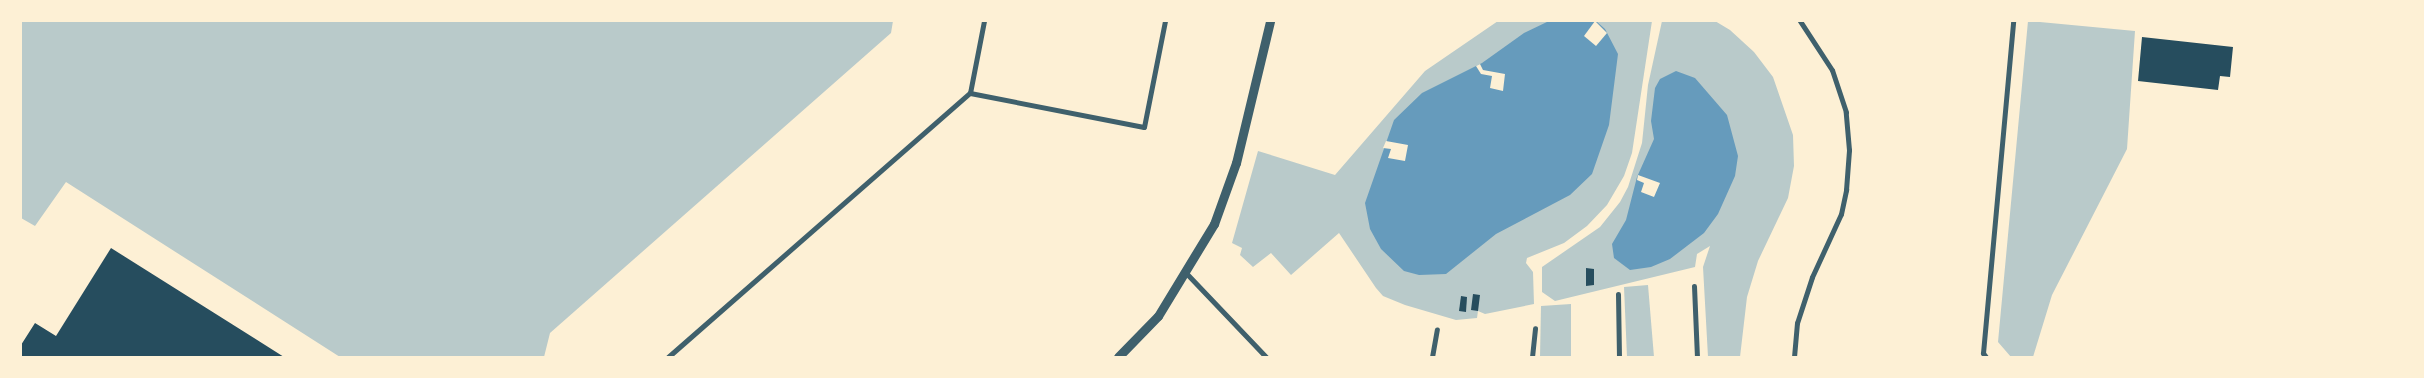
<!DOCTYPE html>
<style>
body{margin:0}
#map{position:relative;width:2424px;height:378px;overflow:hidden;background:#fdf0d5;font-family:"Exo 2",sans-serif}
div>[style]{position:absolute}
.green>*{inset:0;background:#b9caca}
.water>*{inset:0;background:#669bbc}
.pier>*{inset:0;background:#fdf0d5}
.building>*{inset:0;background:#264d5e}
.minor>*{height:5px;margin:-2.5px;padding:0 2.5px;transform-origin:2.5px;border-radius:2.5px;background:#3f606c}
.tertiary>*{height:9px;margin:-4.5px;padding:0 4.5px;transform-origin:4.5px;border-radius:4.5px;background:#3f606c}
span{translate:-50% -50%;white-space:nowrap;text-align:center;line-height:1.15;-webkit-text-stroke:5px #fdf0d5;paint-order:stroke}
.frame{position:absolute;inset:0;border:22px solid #fdf0d5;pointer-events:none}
</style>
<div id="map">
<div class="green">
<div style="clip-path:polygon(21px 21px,893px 21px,891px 33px,550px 333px,544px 357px,340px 357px,66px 182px,35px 226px,21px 218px)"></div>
<div style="clip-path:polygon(1498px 21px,1652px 21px,1632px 153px,1624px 176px,1607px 205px,1587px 226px,1564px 243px,1527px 258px,1526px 263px,1533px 272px,1534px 304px,1485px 314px,1478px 311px,1477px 318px,1456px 320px,1405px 305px,1383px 296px,1376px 288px,1339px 233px,1291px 275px,1271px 253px,1253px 267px,1240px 255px,1242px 248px,1232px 243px,1258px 151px,1335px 175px,1425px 71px)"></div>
<div style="clip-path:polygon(1662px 21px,1715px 21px,1730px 30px,1754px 52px,1773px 77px,1793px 135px,1794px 166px,1788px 198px,1758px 261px,1747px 297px,1740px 357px,1708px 357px,1703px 267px,1710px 246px,1697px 254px,1695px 267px,1555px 301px,1542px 292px,1542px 267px,1600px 227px,1620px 202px,1628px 187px,1642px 143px,1648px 85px)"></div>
<div style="clip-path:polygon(2028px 21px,2135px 31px,2127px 149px,2052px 295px,2033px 357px,2011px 357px,1998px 342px)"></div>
<div style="clip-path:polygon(1648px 285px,1654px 357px,1627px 357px,1624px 287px)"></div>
<div style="clip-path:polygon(1571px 304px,1571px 357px,1540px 357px,1541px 306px)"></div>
</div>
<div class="water">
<div style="clip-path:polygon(1549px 21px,1596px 21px,1605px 29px,1618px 54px,1609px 125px,1592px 174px,1570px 195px,1496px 234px,1446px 274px,1419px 275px,1404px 271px,1381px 249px,1370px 229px,1365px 203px,1394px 120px,1422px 93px,1482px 63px,1524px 33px)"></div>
<div style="clip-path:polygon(1676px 71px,1695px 78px,1727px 115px,1738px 156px,1735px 176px,1718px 214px,1704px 233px,1670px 259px,1651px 267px,1630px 270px,1614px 258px,1612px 244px,1626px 220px,1637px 177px,1654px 139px,1651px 121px,1655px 88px,1660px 79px)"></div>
</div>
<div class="pier">
<div style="clip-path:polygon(1595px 21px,1607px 33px,1596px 46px,1584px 36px)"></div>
<div style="clip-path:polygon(1480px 64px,1483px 70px,1505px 74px,1503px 91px,1490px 88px,1492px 76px,1481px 74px,1476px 66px)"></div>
<div style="clip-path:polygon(1386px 141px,1408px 145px,1405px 161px,1388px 158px,1391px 149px,1383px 148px)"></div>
<div style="clip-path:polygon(1638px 175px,1660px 183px,1654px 197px,1641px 192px,1644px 183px,1637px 180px)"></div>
</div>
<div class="building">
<div style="clip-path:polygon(2142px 37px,2233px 47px,2230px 77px,2220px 76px,2218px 90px,2138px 81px)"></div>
<div style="clip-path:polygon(111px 248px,284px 357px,21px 357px,21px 345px,35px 323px,56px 336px)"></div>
<div style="clip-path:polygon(1586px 268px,1594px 269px,1594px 285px,1586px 286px)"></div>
<div style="clip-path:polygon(1473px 294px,1480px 295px,1478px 311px,1471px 310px)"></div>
<div style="clip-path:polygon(1461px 296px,1467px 297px,1466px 312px,1459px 311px)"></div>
</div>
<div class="minor">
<div style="left:970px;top:93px;width:177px;rotate:11.1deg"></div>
<div style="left:1144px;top:127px;width:108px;rotate:-78.8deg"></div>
<div style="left:1187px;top:274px;width:115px;rotate:46.4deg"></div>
<div style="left:1694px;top:286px;width:71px;rotate:87.6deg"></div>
<div style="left:1618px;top:294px;width:63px;rotate:89.1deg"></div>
<div style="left:668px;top:357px;width:401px;rotate:-41.2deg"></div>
<div style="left:970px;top:93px;width:73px;rotate:-79deg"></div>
<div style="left:1432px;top:357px;width:28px;rotate:-80deg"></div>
<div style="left:1532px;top:357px;width:29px;rotate:-84deg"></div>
<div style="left:1794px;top:357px;width:34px;rotate:-85deg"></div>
<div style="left:1797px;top:323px;width:48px;rotate:-71.9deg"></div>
<div style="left:1812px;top:277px;width:69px;rotate:-65.3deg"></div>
<div style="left:1841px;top:214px;width:25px;rotate:-78deg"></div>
<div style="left:1846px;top:190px;width:40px;rotate:-85.7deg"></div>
<div style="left:1849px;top:150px;width:38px;rotate:-95deg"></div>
<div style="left:1846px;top:112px;width:44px;rotate:-108.4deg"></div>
<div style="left:1832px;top:70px;width:59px;rotate:-123.1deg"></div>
<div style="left:1986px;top:357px;width:5px;rotate:-127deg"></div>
<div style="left:1983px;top:353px;width:333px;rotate:-84.8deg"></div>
</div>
<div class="tertiary">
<div style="left:1118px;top:357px;width:57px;rotate:-45.7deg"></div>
<div style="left:1158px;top:316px;width:108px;rotate:-58.7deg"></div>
<div style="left:1214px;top:224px;width:65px;rotate:-70.2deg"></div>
<div style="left:1236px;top:163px;width:146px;rotate:-76.5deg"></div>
</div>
<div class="frame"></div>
</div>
